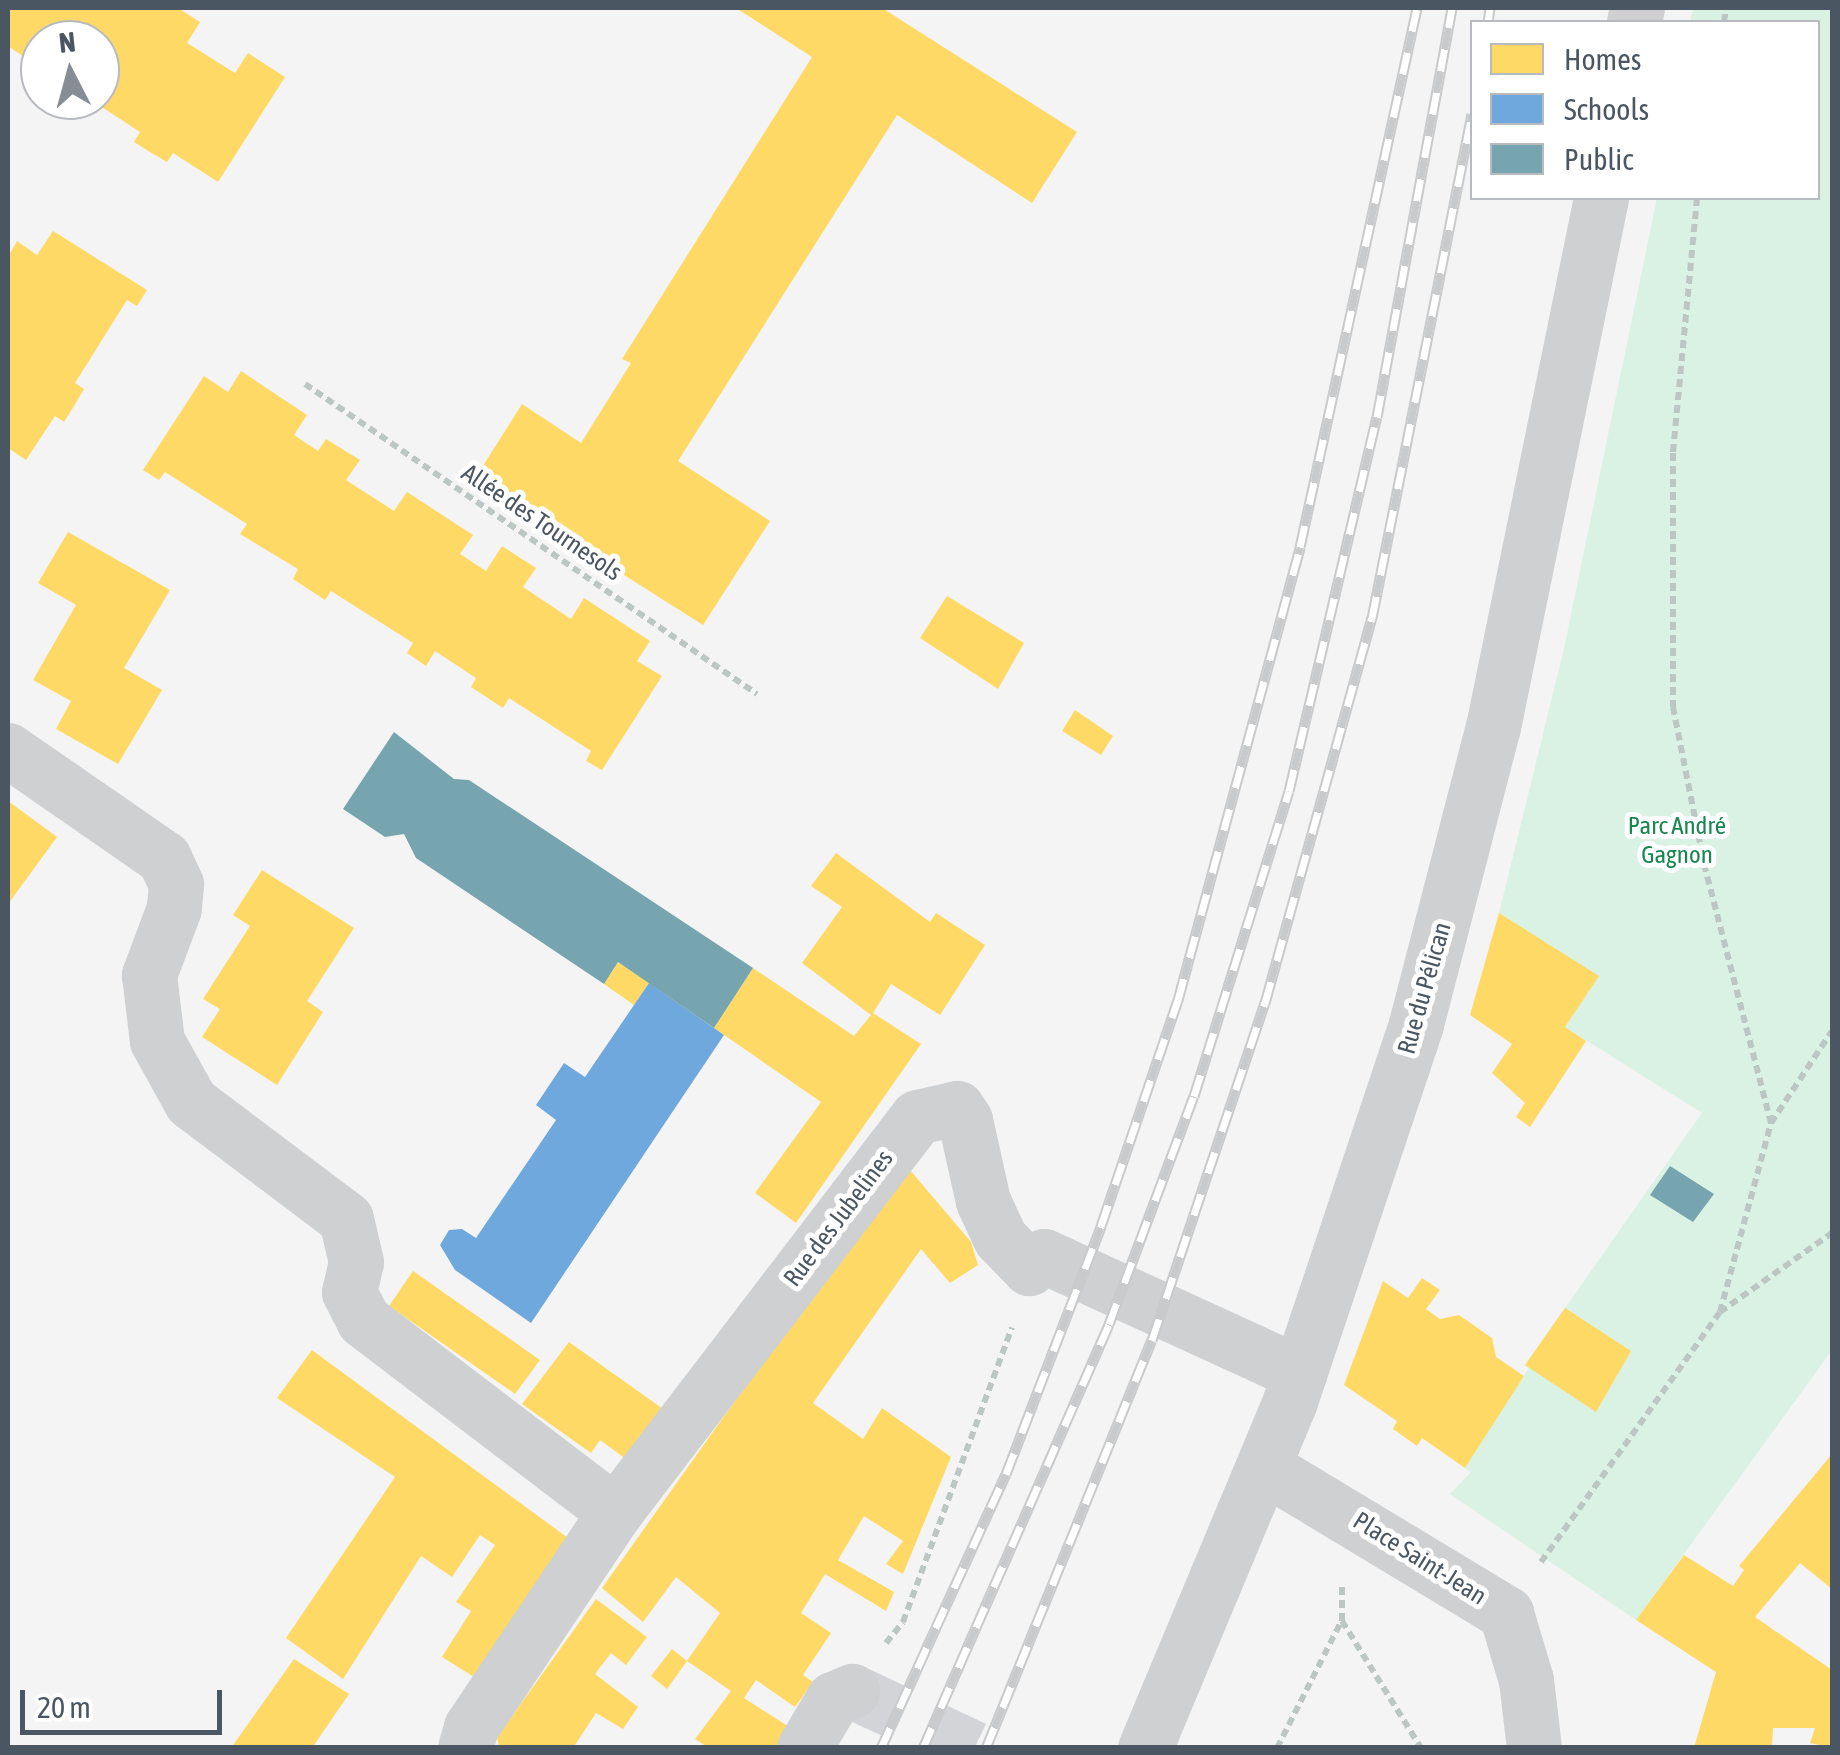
<!DOCTYPE html>
<meta charset="utf-8">
<style>
body{margin:0}
#map{position:relative;width:1840px;height:1755px;overflow:hidden;background:#f4f4f4;font-family:"Asap Condensed",sans-serif}
div>[style]{position:absolute}
.green>*{inset:0;background:#d9f2e3}
.homes>*{inset:0;background:#ffd966}
.schools>*{inset:0;background:#6fa8dc}
.public>*{inset:0;background:#76a5af}
.minor-tunnel>*{height:55px;margin-top:-27.5px;transform-origin:0;background:repeating-linear-gradient(90deg,#d2d4d7 0 55px,transparent 0 83px)}
.path>*{height:6px;margin-top:-3px;transform-origin:0;background:repeating-linear-gradient(90deg,#bcc7c4 0 8px,transparent 0 13px)}
.minor>*{height:55px;margin:-27.5px;padding:0 27.5px;transform-origin:27.5px;border-radius:27.5px;background:#ced0d2}
.rail>*{height:11px;margin-top:-5.5px;transform-origin:0;background:repeating-linear-gradient(90deg,#fff 0 22px,#c9cacc 0 44px);box-sizing:border-box;border-block:2px solid #c9cacc}
span{translate:-50% -50%;white-space:nowrap;text-align:center;line-height:1.15;-webkit-text-stroke:10px #fff;paint-order:stroke}
.street-label{font-size:25px;color:#4a5661}
.park-label{font-size:25px;color:#17864f}
.frame{position:absolute;inset:0;border:10px solid #4a5661;pointer-events:none}
.legend{position:absolute;left:1470px;top:20px;width:350px;height:180px;box-sizing:border-box;background:#fff;border:2px solid #b7bbc0;margin:0;padding:12px 18px;list-style:none;font-size:30px;color:#4a5661}
.legend li{display:flex;align-items:center;gap:20px;height:50px}
.legend b{width:50px;border:2px solid #b7bbc0}
.north{position:absolute;left:20px;top:20px;width:100px;height:100px;box-sizing:border-box;background:#fff;border:2px solid #b7bbc0;border-radius:50%;rotate:354deg;font-size:28px;font-weight:700;line-height:40px;text-align:center;color:#4a5661}
.north::after{content:'';display:block;margin:auto;width:35px;height:45px;background:#868d94;clip-path:polygon(50% 0,100% 100%,50% 72%,0 100%)}
.scale{position:absolute;left:20px;top:1690px;width:202px;height:45px;box-sizing:border-box;border:5px solid #4a5661;border-top:0;padding-left:12px;font-size:30px;line-height:35px;white-space:nowrap;color:#4a5661;-webkit-text-stroke:8px #fff;paint-order:stroke}
</style>
<div id="map">
<div class="green">
<div style="clip-path:polygon(1693px 8px,1832px 8px,1832px 1350px,1636px 1620px,1450px 1494px,1471px 1472px,1465px 1468px,1529px 1368px,1525px 1365px,1702px 1113px,1565px 1027px,1598px 976px,1499px 913px,1563px 653px,1657px 198px,1818px 198px,1818px 22px,1690px 22px)"></div>
</div>
<div class="homes">
<div style="clip-path:polygon(8px 8px,178px 8px,200px 22px,187px 43px,235px 73px,248px 53px,285px 77px,218px 182px,173px 153px,167px 162px,150px 152px,134px 142px,140px 132px,91px 100px,100px 100px,100px 40px,40px 40px,40px 68px,8px 46px)"></div>
<div style="clip-path:polygon(736px 8px,882px 8px,1077px 132px,1032px 203px,897px 115px,678px 461px,770px 521px,703px 625px,474px 480px,522px 404px,581px 443px,631px 363px,622px 359px,812px 57px)"></div>
<div style="clip-path:polygon(53px 231px,147px 290px,137px 306px,127px 300px,75px 383px,84px 389px,74px 406px,64px 422px,55px 416px,26px 460px,8px 448px,8px 257px,17px 241px,37px 255px)"></div>
<div style="clip-path:polygon(241px 371px,307px 415px,294px 435px,318px 451px,326px 439px,360px 460px,346px 480px,394px 511px,407px 492px,473px 535px,460px 554px,486px 571px,502px 546px,536px 568px,523px 587px,571px 619px,584px 598px,650px 641px,637px 661px,662px 676px,602px 770px,586px 761px,591px 751px,509px 698px,503px 708px,471px 687px,476px 678px,435px 651px,426px 666px,407px 653px,413px 643px,331px 591px,325px 600px,293px 579px,298px 569px,240px 534px,247px 524px,165px 472px,159px 480px,143px 470px,204px 376px,228px 392px)"></div>
<div style="clip-path:polygon(68px 532px,170px 590px,124px 668px,162px 690px,118px 764px,56px 729px,71px 701px,33px 680px,76px 605px,38px 583px)"></div>
<div style="clip-path:polygon(947px 596px,1024px 643px,998px 689px,920px 638px)"></div>
<div style="clip-path:polygon(1075px 710px,1113px 736px,1101px 755px,1062px 731px)"></div>
<div style="clip-path:polygon(8px 801px,57px 837px,8px 904px)"></div>
<div style="clip-path:polygon(836px 853px,930px 922px,936px 913px,985px 945px,940px 1015px,891px 984px,873px 1013px,921px 1044px,796px 1223px,755px 1193px,821px 1102px,714px 1028px,753px 968px,854px 1036px,871px 1015px,802px 963px,842px 907px,811px 886px)"></div>
<div style="clip-path:polygon(262px 870px,354px 928px,307px 1001px,323px 1012px,277px 1085px,202px 1037px,220px 1009px,203px 999px,250px 926px,233px 915px)"></div>
<div style="clip-path:polygon(1499px 913px,1599px 976px,1565px 1027px,1586px 1041px,1530px 1127px,1516px 1117px,1525px 1103px,1492px 1073px,1512px 1044px,1470px 1015px)"></div>
<div style="clip-path:polygon(618px 962px,649px 983px,634px 1005px,604px 984px)"></div>
<div style="clip-path:polygon(904px 1163px,971px 1242px,978px 1265px,950px 1283px,921px 1249px,813px 1403px,863px 1439px,882px 1408px,951px 1457px,903px 1574px,886px 1564px,903px 1541px,864px 1516px,838px 1560px,894px 1592px,886px 1611px,825px 1574px,801px 1613px,831px 1633px,803px 1675px,813px 1682px,795px 1707px,756px 1680px,744px 1698px,789px 1727px,778px 1748px,709px 1748px,695px 1739px,731px 1691px,687px 1661px,720px 1613px,676px 1577px,643px 1622px,602px 1588px)"></div>
<div style="clip-path:polygon(413px 1271px,540px 1360px,515px 1394px,389px 1306px)"></div>
<div style="clip-path:polygon(1422px 1278px,1440px 1290px,1426px 1309px,1440px 1319px,1459px 1315px,1492px 1338px,1496px 1357px,1524px 1376px,1465px 1468px,1422px 1438px,1417px 1446px,1393px 1429px,1397px 1421px,1344px 1385px,1383px 1281px,1408px 1298px)"></div>
<div style="clip-path:polygon(1565px 1308px,1631px 1351px,1596px 1412px,1525px 1365px)"></div>
<div style="clip-path:polygon(569px 1342px,663px 1409px,626px 1459px,600px 1440px,591px 1453px,522px 1404px)"></div>
<div style="clip-path:polygon(312px 1350px,568px 1538px,474px 1677px,442px 1657px,471px 1611px,456px 1602px,495px 1545px,480px 1535px,452px 1577px,421px 1556px,343px 1679px,286px 1638px,395px 1477px,277px 1398px)"></div>
<div style="clip-path:polygon(1832px 1454px,1832px 1589px,1800px 1563px,1755px 1617px,1832px 1670px,1832px 1748px,1810px 1743px,1815px 1728px,1773px 1728px,1772px 1748px,1694px 1748px,1716px 1672px,1636px 1620px,1684px 1555px,1733px 1586px,1744px 1570px,1739px 1566px)"></div>
<div style="clip-path:polygon(596px 1599px,647px 1637px,626px 1665px,611px 1653px,595px 1674px,638px 1707px,623px 1729px,596px 1713px,573px 1748px,499px 1748px,497px 1737px)"></div>
<div style="clip-path:polygon(672px 1649px,687px 1661px,667px 1689px,651px 1676px)"></div>
<div style="clip-path:polygon(294px 1659px,349px 1694px,312px 1748px,231px 1748px)"></div>
</div>
<div class="schools">
<div style="clip-path:polygon(649px 983px,724px 1035px,531px 1323px,455px 1270px,440px 1245px,449px 1230px,462px 1229px,476px 1238px,556px 1120px,536px 1105px,564px 1063px,585px 1077px)"></div>
</div>
<div class="public">
<div style="clip-path:polygon(394px 732px,454px 779px,469px 780px,753px 968px,714px 1028px,618px 962px,604px 984px,416px 858px,404px 834px,385px 837px,343px 809px)"></div>
<div style="clip-path:polygon(1670px 1166px,1714px 1194px,1693px 1222px,1650px 1195px)"></div>
</div>
<div class="minor-tunnel">
<div style="left:852px;top:1691px;width:135px;rotate:25deg"></div>
</div>
<div class="path">
<div style="left:1724px;top:22px;width:14px;rotate:-82deg"></div>
<div style="left:1697px;top:198px;width:256px;rotate:95.4deg"></div>
<div style="left:1673px;top:453px;width:254px;rotate:90deg"></div>
<div style="left:1673px;top:707px;width:160px;rotate:78.8deg"></div>
<div style="left:1704px;top:864px;width:268px;rotate:75.5deg"></div>
<div style="left:305px;top:384px;width:548px;rotate:34.44deg"></div>
<div style="left:1720px;top:1312px;width:196px;rotate:-74.9deg"></div>
<div style="left:1771px;top:1123px;width:110px;rotate:-56.5deg"></div>
<div style="left:1541px;top:1562px;width:307px;rotate:-54.4deg"></div>
<div style="left:1720px;top:1312px;width:137px;rotate:-35.2deg"></div>
<div style="left:1342px;top:1587px;width:34px;rotate:90deg"></div>
<div style="left:1342px;top:1621px;width:150px;rotate:58.1deg"></div>
<div style="left:886px;top:1643px;width:27px;rotate:-51deg"></div>
<div style="left:903px;top:1622px;width:314px;rotate:-69.7deg"></div>
<div style="left:1277px;top:1748px;width:141px;rotate:-63.1deg"></div>
</div>
<div class="minor">
<div style="left:1634px;top:22px;width:14px;rotate:-78deg"></div>
<div style="left:8px;top:750px;width:190px;rotate:34.7deg"></div>
<div style="left:164px;top:858px;width:29px;rotate:65deg"></div>
<div style="left:176px;top:884px;width:24px;rotate:95deg"></div>
<div style="left:174px;top:908px;width:72px;rotate:110.5deg"></div>
<div style="left:149px;top:975px;width:66px;rotate:83.1deg"></div>
<div style="left:157px;top:1041px;width:70px;rotate:60.9deg"></div>
<div style="left:191px;top:1102px;width:194px;rotate:37deg"></div>
<div style="left:346px;top:1219px;width:44px;rotate:76.9deg"></div>
<div style="left:356px;top:1262px;width:31px;rotate:103deg"></div>
<div style="left:349px;top:1292px;width:31px;rotate:63deg"></div>
<div style="left:363px;top:1320px;width:317px;rotate:37.3deg"></div>
<div style="left:1264px;top:1467px;width:283px;rotate:31.1deg"></div>
<div style="left:1506px;top:1613px;width:70px;rotate:73.4deg"></div>
<div style="left:1526px;top:1680px;width:68px;rotate:83.3deg"></div>
<div style="left:465px;top:1748px;width:22px;rotate:-74deg"></div>
<div style="left:471px;top:1727px;width:259px;rotate:-56.2deg"></div>
<div style="left:615px;top:1512px;width:497px;rotate:-52.6deg"></div>
<div style="left:917px;top:1117px;width:41px;rotate:-12.7deg"></div>
<div style="left:957px;top:1108px;width:14px;rotate:56deg"></div>
<div style="left:965px;top:1120px;width:83px;rotate:77.5deg"></div>
<div style="left:983px;top:1201px;width:41px;rotate:65.3deg"></div>
<div style="left:1000px;top:1238px;width:42px;rotate:46deg"></div>
<div style="left:1029px;top:1268px;width:19px;rotate:-39deg"></div>
<div style="left:1044px;top:1256px;width:281px;rotate:24.6deg"></div>
<div style="left:804px;top:1748px;width:57px;rotate:-59.4deg"></div>
<div style="left:833px;top:1699px;width:21px;rotate:-23deg"></div>
<div style="left:1145px;top:1748px;width:376px;rotate:-67.3deg"></div>
<div style="left:1290px;top:1401px;width:397px;rotate:-71.5deg"></div>
<div style="left:1416px;top:1024px;width:307px;rotate:-75.5deg"></div>
<div style="left:1493px;top:727px;width:540px;rotate:-78.46deg"></div>
</div>
<div class="rail">
<div style="left:1488px;top:22px;width:14px;rotate:-82deg"></div>
<div style="left:881px;top:1748px;width:301px;rotate:-65.5deg"></div>
<div style="left:1006px;top:1474px;width:266px;rotate:-69deg"></div>
<div style="left:1101px;top:1226px;width:239px;rotate:-71.2deg"></div>
<div style="left:1178px;top:1000px;width:469px;rotate:-74.9deg"></div>
<div style="left:1300px;top:547px;width:552px;rotate:-77.75deg"></div>
<div style="left:923px;top:1748px;width:463px;rotate:-66.3deg"></div>
<div style="left:1109px;top:1324px;width:243px;rotate:-69.6deg"></div>
<div style="left:1194px;top:1096px;width:319px;rotate:-72.7deg"></div>
<div style="left:1289px;top:791px;width:384px;rotate:-76.8deg"></div>
<div style="left:1377px;top:417px;width:416px;rotate:-79.6deg"></div>
<div style="left:986px;top:1748px;width:440px;rotate:-67.9deg"></div>
<div style="left:1152px;top:1340px;width:355px;rotate:-71.5deg"></div>
<div style="left:1265px;top:1003px;width:400px;rotate:-74.5deg"></div>
<div style="left:1372px;top:618px;width:514px;rotate:-78.78deg"></div>
</div>
<div class="street-label">
<span style="left:542px;top:522px;rotate:34deg">Allée des Tournesols</span>
<span style="left:1424px;top:988px;rotate:-74deg">Rue du Pélican</span>
<span style="left:838px;top:1218px;rotate:-53deg">Rue des Jubelines</span>
<span style="left:1420px;top:1558px;rotate:32deg">Place Saint-Jean</span>
</div>
<div class="park-label">
<span style="left:1677px;top:840px">Parc André<br>Gagnon</span>
</div>
<div class="frame"></div>
<ul class="legend">
<li><b style="height:28px;background:#ffd966"></b>Homes</li>
<li><b style="height:28px;background:#6fa8dc"></b>Schools</li>
<li><b style="height:28px;background:#76a5af"></b>Public</li>
</ul>
<div class="north">N</div>
<div class="scale">20 m</div>
</div>
